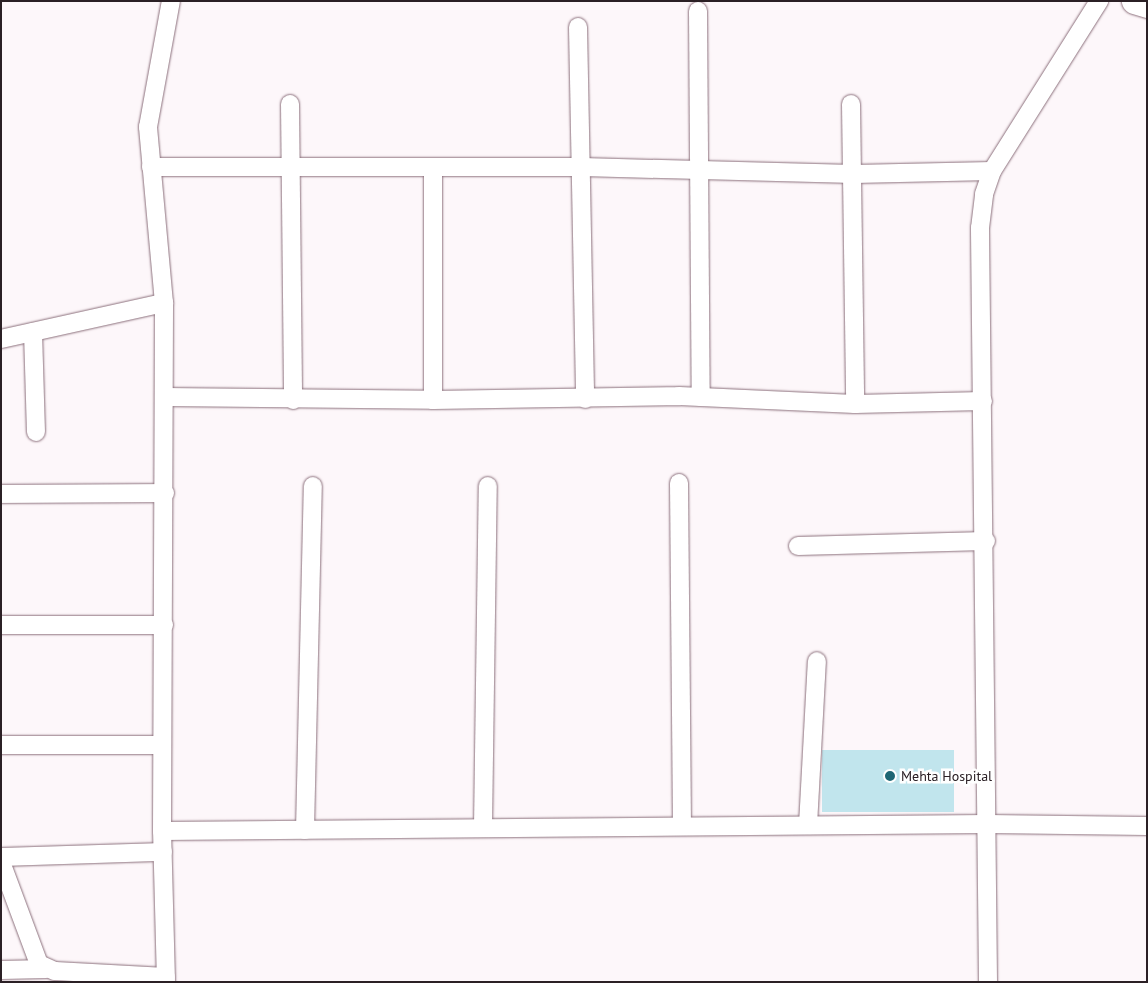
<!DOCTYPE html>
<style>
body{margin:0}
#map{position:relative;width:1148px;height:983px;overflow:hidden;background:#fdf7fa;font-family:"PT Sans",sans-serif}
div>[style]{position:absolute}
.building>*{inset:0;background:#c1e5ed}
.roads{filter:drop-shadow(0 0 1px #8c707c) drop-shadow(0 0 1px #8c707c)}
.street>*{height:18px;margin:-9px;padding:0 9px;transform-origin:9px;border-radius:9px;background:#fff}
.secondary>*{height:25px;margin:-12.5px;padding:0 12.5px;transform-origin:12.5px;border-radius:12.5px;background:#fff}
.dots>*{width:14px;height:14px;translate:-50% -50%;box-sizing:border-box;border:2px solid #fff;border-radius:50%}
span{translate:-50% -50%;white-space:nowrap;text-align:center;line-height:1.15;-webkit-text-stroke:5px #fff;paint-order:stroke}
.poi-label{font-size:14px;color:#2b2025}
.left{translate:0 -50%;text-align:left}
.frame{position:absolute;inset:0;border:2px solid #2b2025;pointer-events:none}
</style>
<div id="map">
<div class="building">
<div style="clip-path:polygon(822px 750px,954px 750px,954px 812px,822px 812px)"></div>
</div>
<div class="roads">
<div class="street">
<div style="left:698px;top:11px;width:386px;rotate:89.6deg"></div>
<div style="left:578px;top:27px;width:372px;rotate:88.9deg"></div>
<div style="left:290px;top:104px;width:296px;rotate:89.4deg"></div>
<div style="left:851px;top:104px;width:300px;rotate:89.2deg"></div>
<div style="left:151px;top:167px;width:431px"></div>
<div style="left:582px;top:167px;width:272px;rotate:1.5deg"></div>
<div style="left:854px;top:174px;width:138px;rotate:-1.2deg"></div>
<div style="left:33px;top:332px;width:100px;rotate:88.3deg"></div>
<div style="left:1px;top:339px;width:167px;rotate:-12.5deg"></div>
<div style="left:165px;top:397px;width:268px;rotate:0.6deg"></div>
<div style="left:433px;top:400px;width:246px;rotate:-0.9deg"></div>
<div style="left:679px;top:396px;width:176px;rotate:2.6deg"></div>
<div style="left:855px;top:404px;width:128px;rotate:-1.3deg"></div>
<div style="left:433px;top:400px;width:231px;rotate:-90deg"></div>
<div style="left:679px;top:483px;width:343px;rotate:89.5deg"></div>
<div style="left:1px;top:494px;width:164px;rotate:-0.3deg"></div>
<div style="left:798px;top:546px;width:188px;rotate:-1.5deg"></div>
<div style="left:1px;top:625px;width:163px"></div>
<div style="left:1px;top:745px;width:161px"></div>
<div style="left:808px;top:825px;width:164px;rotate:-86.9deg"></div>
<div style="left:483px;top:827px;width:341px;rotate:-89.2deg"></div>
<div style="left:305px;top:830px;width:344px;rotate:-88.7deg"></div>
<div style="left:162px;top:831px;width:826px;rotate:-0.49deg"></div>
<div style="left:988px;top:824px;width:159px;rotate:0.7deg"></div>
<div style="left:1px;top:857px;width:162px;rotate:-1.8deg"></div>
<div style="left:1px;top:862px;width:109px;rotate:69.6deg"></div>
<div style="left:39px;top:964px;width:17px;rotate:24deg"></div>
<div style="left:55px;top:971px;width:111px;rotate:3.1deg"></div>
<div style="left:1px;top:970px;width:45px;rotate:-1.3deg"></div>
<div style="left:166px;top:982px;width:151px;rotate:-91.5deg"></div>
<div style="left:162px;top:831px;width:528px;rotate:-89.78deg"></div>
<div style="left:164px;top:303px;width:177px;rotate:-95.2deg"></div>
<div style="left:148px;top:127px;width:128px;rotate:-79.7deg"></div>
<div style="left:988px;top:982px;width:754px;rotate:-90.61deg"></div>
<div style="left:980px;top:228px;width:34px;rotate:-83deg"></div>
<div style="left:984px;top:194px;width:24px;rotate:-71deg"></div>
<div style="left:992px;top:171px;width:201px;rotate:-57.8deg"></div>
</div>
<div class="secondary">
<div style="left:1134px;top:1px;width:14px;rotate:17deg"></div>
</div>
</div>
<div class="dots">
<div style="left:890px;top:776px;background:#1e6674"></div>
</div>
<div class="poi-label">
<span class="left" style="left:901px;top:776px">Mehta Hospital</span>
</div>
<div class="frame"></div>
</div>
